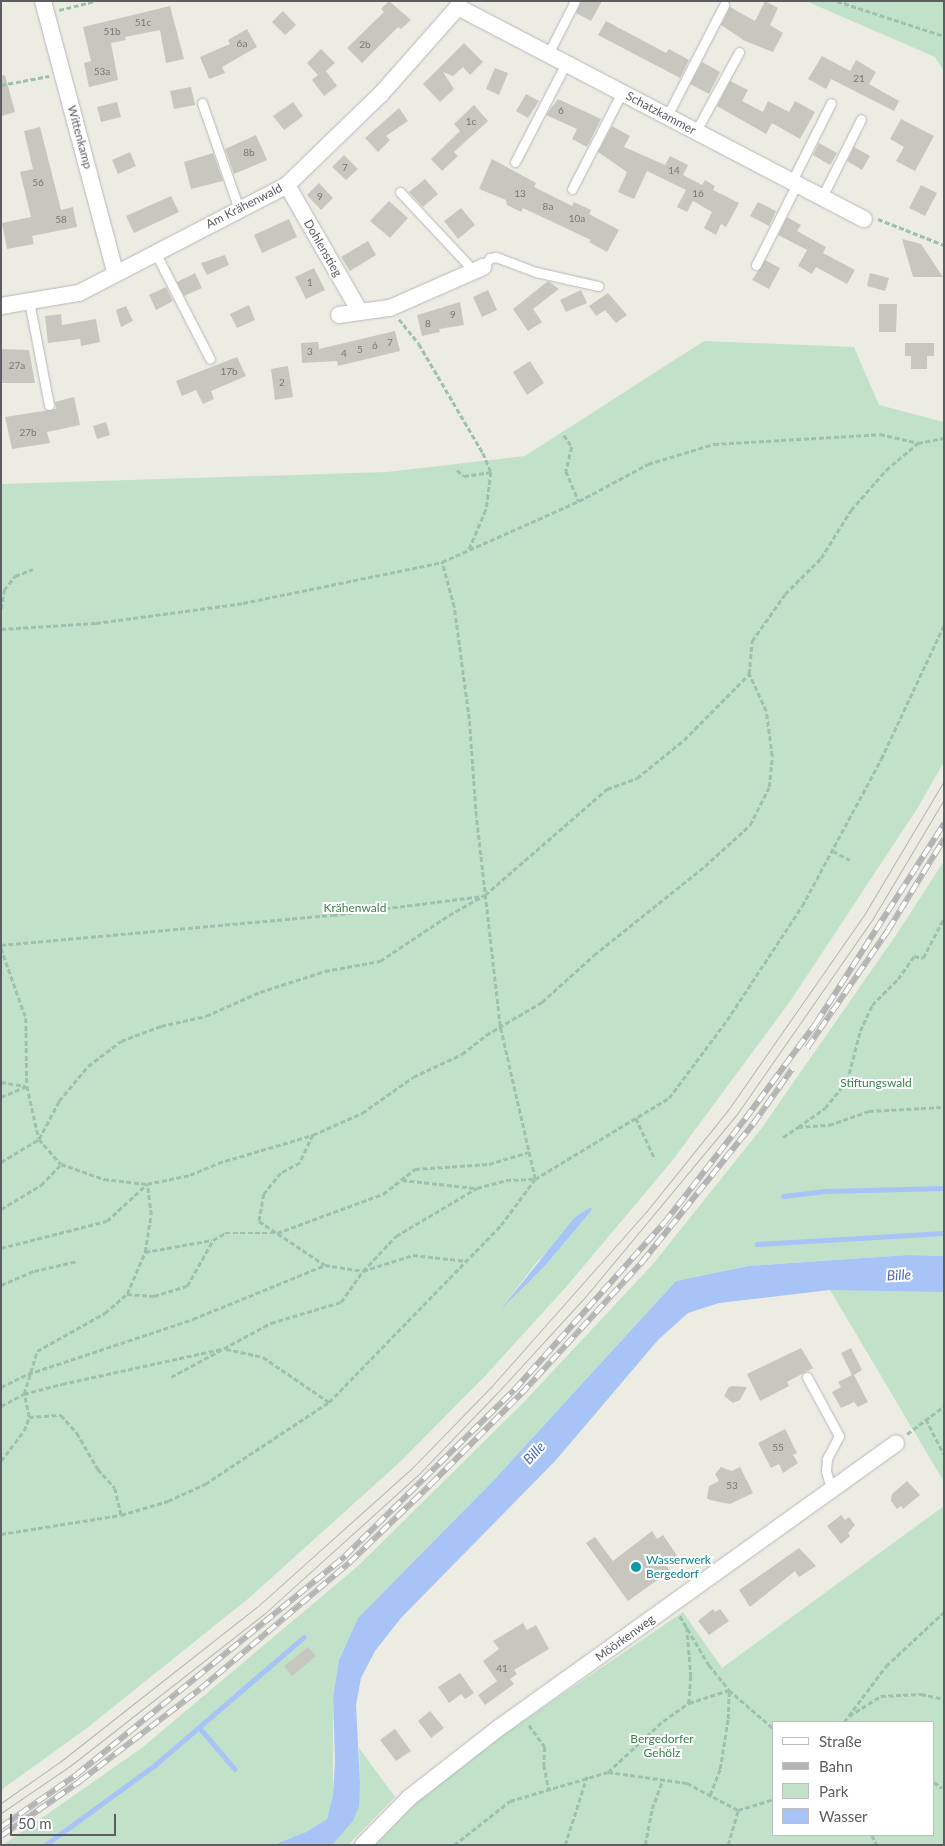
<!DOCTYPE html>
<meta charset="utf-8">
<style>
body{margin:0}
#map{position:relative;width:945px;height:1846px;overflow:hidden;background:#ecece3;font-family:Lato,sans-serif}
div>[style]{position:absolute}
.green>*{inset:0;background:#c1e2c8}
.water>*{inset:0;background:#a8c4f7}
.stream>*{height:4.5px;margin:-2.25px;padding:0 2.25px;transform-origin:2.25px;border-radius:2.25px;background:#a8c4f7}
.building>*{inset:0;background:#c8c7bf}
.path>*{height:2.5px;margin-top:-1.25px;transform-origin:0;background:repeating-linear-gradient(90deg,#9cc2af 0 5px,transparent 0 7.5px)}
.roads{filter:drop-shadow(0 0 1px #b5b7bc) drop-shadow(0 0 1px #b5b7bc)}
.lane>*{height:9px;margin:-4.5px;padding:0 4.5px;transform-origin:4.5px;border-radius:4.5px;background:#fff}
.street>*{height:16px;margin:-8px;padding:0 8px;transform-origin:8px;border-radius:8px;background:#fff}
.tram>*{height:1px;margin:-0.5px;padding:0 0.5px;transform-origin:0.5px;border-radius:0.5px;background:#b3b4b4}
.rail>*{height:5.5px;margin-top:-2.75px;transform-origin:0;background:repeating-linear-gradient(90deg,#fff 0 11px,#b3b4b4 0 22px);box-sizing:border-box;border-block:1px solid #b3b4b4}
.dots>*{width:14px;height:14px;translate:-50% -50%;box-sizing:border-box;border:2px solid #fff;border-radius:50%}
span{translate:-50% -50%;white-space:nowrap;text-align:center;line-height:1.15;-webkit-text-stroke:4px #fff;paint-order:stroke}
.number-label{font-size:10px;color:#767879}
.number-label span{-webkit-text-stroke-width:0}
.street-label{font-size:12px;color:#5b5d62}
.park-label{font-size:12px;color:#3c804e}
.culture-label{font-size:12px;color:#0d838f}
.left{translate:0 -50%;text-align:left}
.water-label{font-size:14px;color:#4d6bb8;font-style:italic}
.frame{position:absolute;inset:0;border:2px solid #5b5d62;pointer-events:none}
.legend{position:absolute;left:772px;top:1721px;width:162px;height:115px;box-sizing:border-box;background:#fff;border:1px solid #bdbec0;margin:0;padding:6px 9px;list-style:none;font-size:15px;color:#5b5d62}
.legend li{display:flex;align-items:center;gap:10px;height:25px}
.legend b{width:25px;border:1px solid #bdbec0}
.scale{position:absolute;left:10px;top:1814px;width:106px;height:22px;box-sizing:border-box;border:2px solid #5b5d62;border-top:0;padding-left:6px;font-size:15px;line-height:18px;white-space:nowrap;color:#5b5d62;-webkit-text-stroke:4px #fff;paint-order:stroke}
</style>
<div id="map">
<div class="green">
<div style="clip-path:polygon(806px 1px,944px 1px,944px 71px,935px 57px)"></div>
<div style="clip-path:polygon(evenodd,704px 341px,854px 347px,879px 405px,944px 422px,944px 762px,917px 809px,791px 1000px,672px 1161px,566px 1287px,486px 1375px,400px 1462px,249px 1598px,87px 1728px,1px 1790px,1px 484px,387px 472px,525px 456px,704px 341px,591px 1207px,592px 1210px,544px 1267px,504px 1305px,536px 1263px,591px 1207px)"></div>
<div style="clip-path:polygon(944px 861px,944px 1256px,908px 1255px,748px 1266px,676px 1281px,493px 1481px,358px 1618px,339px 1660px,333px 1697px,333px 1794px,327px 1819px,306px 1832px,273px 1845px,3px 1845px,143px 1747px,358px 1566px,524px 1402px,653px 1264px,761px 1129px,896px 935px)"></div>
<div style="clip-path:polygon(904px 1289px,944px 1292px,944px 1482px,830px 1290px)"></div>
<div style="clip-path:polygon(evenodd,944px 1506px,944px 1845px,374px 1845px,411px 1805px,478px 1752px,683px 1612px,722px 1668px,944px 1506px,774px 1722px,934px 1722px,934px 1835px,774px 1835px,774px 1722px)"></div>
<div style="clip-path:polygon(359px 1748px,395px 1797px,348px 1845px,332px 1845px,360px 1783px)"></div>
</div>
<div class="water">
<div style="clip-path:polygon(591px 1207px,592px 1210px,544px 1267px,501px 1309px,575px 1217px)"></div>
<div style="clip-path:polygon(908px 1255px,944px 1256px,944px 1292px,830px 1290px,719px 1303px,688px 1313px,658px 1340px,556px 1460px,401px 1618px,375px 1651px,361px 1678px,356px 1705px,360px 1783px,359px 1806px,353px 1821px,332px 1845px,273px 1845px,306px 1832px,327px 1819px,333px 1794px,335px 1763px,333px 1697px,339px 1660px,358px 1618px,493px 1481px,676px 1281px,748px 1266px)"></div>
</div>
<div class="stream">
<div style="left:783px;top:1196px;width:43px;rotate:-6.6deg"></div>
<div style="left:826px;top:1191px;width:118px;rotate:-1.5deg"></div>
<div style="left:757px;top:1244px;width:187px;rotate:-3.4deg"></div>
<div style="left:199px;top:1727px;width:55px;rotate:49.4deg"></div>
<div style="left:45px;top:1845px;width:136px;rotate:-36deg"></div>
<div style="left:155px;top:1765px;width:196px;rotate:-40.7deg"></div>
</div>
<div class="building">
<div style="clip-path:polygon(389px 1px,411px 20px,401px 29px,398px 27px,362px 63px,347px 48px,384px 12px,381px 9px)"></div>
<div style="clip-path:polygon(581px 1px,602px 1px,591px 21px,576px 13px)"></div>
<div style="clip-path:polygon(765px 1px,778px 8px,770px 25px,783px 33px,773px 52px,745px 41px,721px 25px,730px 7px,755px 21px)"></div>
<div style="clip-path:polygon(170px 6px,184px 59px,166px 63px,160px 30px,125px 37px,126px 40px,111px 43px,118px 80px,89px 87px,84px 63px,91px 61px,83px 27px)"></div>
<div style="clip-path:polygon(283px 11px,296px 25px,285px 35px,272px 22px)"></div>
<div style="clip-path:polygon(606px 21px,666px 53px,669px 49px,689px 60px,680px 78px,598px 35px)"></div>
<div style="clip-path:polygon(247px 29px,257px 47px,222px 67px,225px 73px,209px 79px,200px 57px,230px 44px,228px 40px)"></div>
<div style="clip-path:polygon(464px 43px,483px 62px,470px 75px,463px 67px,453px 76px,443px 72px,454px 89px,440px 102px,423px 84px)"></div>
<div style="clip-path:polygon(321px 49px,335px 63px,326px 71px,337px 86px,324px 96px,312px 80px,318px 75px,307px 63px)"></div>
<div style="clip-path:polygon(822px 56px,850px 71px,856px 60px,876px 72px,869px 84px,899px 101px,894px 111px,831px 79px,826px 89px,808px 79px)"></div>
<div style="clip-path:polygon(702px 62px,720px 72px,709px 94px,690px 84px)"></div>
<div style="clip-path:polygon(495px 68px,508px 73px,499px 95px,486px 89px)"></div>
<div style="clip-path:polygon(5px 75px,15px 112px,1px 116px,1px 76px)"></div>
<div style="clip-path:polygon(730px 81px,748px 90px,742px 101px,763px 112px,768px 101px,789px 112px,795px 101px,815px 112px,800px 139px,772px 123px,766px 134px,717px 106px)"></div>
<div style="clip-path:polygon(191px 87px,195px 105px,174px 109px,170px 91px)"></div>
<div style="clip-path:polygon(526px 94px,539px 101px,528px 118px,516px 111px)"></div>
<div style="clip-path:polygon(558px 99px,601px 119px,587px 147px,572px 139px,577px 129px,546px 115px)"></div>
<div style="clip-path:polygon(117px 102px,121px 117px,101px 122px,97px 107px)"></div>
<div style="clip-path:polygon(293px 102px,303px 116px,284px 130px,273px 116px)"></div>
<div style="clip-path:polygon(474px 105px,488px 121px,454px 152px,458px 156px,442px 171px,431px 159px,460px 131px,454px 124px)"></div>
<div style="clip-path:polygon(399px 108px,408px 121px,386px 136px,390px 140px,378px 152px,365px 138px)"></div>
<div style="clip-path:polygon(901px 119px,934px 136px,915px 171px,896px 161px,904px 147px,890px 139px)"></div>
<div style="clip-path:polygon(612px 126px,630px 136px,624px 147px,665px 165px,670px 156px,688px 165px,683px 175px,702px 185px,705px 180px,715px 186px,713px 190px,739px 203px,726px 227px,721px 224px,716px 235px,704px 228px,712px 212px,693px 201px,687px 212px,677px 207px,686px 190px,647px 171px,634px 199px,618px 192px,627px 172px,598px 152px)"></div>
<div style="clip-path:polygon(40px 127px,61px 210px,73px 207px,77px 227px,32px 236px,34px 244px,7px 249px,2px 223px,31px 217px,20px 172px,33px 169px,24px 131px)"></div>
<div style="clip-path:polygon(256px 135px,267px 160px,234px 174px,225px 149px)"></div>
<div style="clip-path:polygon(819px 143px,837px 153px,830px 165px,813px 155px)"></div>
<div style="clip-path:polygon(854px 147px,870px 156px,862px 170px,847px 161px)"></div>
<div style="clip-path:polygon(130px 152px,136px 166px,118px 174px,112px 160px)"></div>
<div style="clip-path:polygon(213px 153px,223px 181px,191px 189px,184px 162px)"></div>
<div style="clip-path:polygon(344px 155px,358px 169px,346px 180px,332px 167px)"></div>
<div style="clip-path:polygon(492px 159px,536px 183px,534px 187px,572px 206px,574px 202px,591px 210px,589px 214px,619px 230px,607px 252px,589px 242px,591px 240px,523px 208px,521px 212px,507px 205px,506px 200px,479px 189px)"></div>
<div style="clip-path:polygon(425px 179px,438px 194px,423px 207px,409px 192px)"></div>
<div style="clip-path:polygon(319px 183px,333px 198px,321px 210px,307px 195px)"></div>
<div style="clip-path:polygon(921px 185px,937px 193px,925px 216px,909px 208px)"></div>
<div style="clip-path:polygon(171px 196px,179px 212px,134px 233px,126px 216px)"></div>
<div style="clip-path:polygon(389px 201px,408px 218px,390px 238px,370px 221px)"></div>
<div style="clip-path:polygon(758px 202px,776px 211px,769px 226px,750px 216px)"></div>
<div style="clip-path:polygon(461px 208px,475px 225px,458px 239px,444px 221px)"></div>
<div style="clip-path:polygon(787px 217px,801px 225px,797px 231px,826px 247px,823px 253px,855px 270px,847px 284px,816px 267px,812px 274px,798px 266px,807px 250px,778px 235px)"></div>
<div style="clip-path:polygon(289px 219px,297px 237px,262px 253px,254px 235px)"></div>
<div style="clip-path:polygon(902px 239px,921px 244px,943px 277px,913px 277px)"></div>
<div style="clip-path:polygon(368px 241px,376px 255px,350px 271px,341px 257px)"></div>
<div style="clip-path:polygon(225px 255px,229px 265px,207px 275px,201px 263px)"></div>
<div style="clip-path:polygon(765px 260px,780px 268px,769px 289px,752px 280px)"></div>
<div style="clip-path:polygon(314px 268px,325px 290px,306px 299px,295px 277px)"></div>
<div style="clip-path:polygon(195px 273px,202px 288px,184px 296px,177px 282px)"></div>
<div style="clip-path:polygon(870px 273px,889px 278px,885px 291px,867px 286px)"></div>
<div style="clip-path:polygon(548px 281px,559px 289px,533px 309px,542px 322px,528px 331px,513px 309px)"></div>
<div style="clip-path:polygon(166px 287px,173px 301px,156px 310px,149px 295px)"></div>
<div style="clip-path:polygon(488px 290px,497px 310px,482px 317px,473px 297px)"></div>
<div style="clip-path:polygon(581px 290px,587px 303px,566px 312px,560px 300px)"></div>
<div style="clip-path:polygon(608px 293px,627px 315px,616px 323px,605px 310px,596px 316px,589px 306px)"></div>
<div style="clip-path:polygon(460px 302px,464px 325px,439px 329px,440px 332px,422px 336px,417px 315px)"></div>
<div style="clip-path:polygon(879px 304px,897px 304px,896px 332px,879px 332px)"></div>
<div style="clip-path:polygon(249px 305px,255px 320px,237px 328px,230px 314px)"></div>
<div style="clip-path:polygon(126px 306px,133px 321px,121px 327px,116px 310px)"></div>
<div style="clip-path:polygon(61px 314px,62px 325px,96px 319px,100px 342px,81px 346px,80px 339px,48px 343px,45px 316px)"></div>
<div style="clip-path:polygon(395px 331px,400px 351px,338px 366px,337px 361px,302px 363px,301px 343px,318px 342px,319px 349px)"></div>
<div style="clip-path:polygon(905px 343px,934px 343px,934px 356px,927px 356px,927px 369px,911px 369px,911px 356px,905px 356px)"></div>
<div style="clip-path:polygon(1px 349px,29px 350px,35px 383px,1px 383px)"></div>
<div style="clip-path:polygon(237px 357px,246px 376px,211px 391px,214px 399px,203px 404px,196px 390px,182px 396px,176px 381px)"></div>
<div style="clip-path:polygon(530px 361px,544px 383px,527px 395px,513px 372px)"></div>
<div style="clip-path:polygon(288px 366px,293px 397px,275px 400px,271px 369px)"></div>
<div style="clip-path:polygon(74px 397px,80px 425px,47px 432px,50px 443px,12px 449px,5px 417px,56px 409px,55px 402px)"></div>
<div style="clip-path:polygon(106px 422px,110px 435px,97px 439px,93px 426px)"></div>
<div style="clip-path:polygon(801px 1348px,813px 1368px,787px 1382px,789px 1386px,760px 1401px,747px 1374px)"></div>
<div style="clip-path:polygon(851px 1348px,862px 1370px,854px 1375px,868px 1402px,858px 1407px,854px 1402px,841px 1408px,832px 1392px,841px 1387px,838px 1382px,852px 1375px,841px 1353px)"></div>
<div style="clip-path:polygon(729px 1387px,733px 1386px,747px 1387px,740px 1400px,733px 1403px,724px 1396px)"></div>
<div style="clip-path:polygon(785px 1429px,797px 1453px,793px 1455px,798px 1463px,783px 1473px,779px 1464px,771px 1468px,758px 1443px)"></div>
<div style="clip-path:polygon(721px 1467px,732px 1471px,740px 1467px,753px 1493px,730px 1504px,710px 1500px,707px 1498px,709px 1486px,719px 1481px,715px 1474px)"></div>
<div style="clip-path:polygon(907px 1481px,920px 1495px,903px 1509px,901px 1506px,897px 1509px,891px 1501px,892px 1494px)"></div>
<div style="clip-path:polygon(841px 1515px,845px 1520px,849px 1517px,855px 1525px,848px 1533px,850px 1536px,841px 1544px,827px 1526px)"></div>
<div style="clip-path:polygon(652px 1531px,657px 1539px,663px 1535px,678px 1557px,666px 1565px,670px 1571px,628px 1601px,586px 1543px,595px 1537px,613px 1561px)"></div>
<div style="clip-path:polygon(799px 1548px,816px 1566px,799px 1577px,795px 1571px,750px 1607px,739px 1590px)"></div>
<div style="clip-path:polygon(713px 1609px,715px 1612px,720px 1609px,729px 1621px,709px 1635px,698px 1621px)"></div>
<div style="clip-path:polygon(523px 1623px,527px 1630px,536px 1625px,549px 1649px,514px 1670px,517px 1674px,510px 1679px,514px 1684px,485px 1705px,478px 1695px,497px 1681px,483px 1661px,499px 1649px,493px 1641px)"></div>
<div style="clip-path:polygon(308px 1647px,316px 1656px,292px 1676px,284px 1666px)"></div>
<div style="clip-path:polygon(460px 1673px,474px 1693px,465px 1699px,461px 1694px,449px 1703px,438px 1687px)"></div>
<div style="clip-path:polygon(430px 1711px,444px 1728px,431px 1738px,418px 1721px)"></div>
<div style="clip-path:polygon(395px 1729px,411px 1751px,396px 1761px,380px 1740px)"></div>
</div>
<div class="path">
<div style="left:837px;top:1px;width:113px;rotate:18.1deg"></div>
<div style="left:59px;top:10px;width:38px;rotate:-14deg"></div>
<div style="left:1px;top:85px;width:49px;rotate:-10.6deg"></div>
<div style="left:878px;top:219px;width:71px;rotate:21.5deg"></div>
<div style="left:399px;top:319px;width:32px;rotate:51deg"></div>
<div style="left:419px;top:344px;width:126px;rotate:59.6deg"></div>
<div style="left:483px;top:453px;width:21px;rotate:67deg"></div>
<div style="left:491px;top:472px;width:38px;rotate:97deg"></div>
<div style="left:486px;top:510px;width:43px;rotate:113deg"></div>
<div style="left:564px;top:435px;width:14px;rotate:56deg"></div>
<div style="left:572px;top:447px;width:25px;rotate:104deg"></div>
<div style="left:566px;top:471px;width:33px;rotate:67deg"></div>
<div style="left:457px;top:470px;width:9px;rotate:41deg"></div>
<div style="left:464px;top:476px;width:27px;rotate:-8deg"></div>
<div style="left:1px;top:609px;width:19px;rotate:-81deg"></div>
<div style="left:4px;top:590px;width:18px;rotate:-52deg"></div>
<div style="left:15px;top:576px;width:19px;rotate:-21deg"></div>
<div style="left:1px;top:629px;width:95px;rotate:-3.6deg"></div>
<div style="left:96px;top:623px;width:148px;rotate:-7.7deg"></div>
<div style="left:243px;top:603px;width:203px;rotate:-11.6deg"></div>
<div style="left:442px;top:562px;width:150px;rotate:-24deg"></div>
<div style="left:579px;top:501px;width:78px;rotate:-28.2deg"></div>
<div style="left:648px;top:464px;width:69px;rotate:-16.9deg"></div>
<div style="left:714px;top:444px;width:166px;rotate:-3.4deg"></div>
<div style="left:880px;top:434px;width:39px;rotate:13deg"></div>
<div style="left:918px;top:443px;width:26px;rotate:-11deg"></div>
<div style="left:833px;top:851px;width:19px;rotate:28deg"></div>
<div style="left:1px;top:945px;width:333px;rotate:-5.2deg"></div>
<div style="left:333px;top:915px;width:151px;rotate:-7.2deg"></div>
<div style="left:1px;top:948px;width:74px;rotate:70.3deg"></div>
<div style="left:26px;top:1018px;width:68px;rotate:89.2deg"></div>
<div style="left:27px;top:1086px;width:54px;rotate:77.2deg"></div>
<div style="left:39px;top:1139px;width:33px;rotate:49deg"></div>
<div style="left:61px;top:1164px;width:46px;rotate:19.2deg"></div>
<div style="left:104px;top:1179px;width:43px;rotate:6.6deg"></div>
<div style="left:147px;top:1184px;width:44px;rotate:-11.8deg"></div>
<div style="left:190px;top:1175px;width:30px;rotate:-23deg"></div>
<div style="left:218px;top:1163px;width:99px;rotate:-16.4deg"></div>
<div style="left:313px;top:1135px;width:54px;rotate:-24.2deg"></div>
<div style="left:362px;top:1113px;width:62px;rotate:-35.2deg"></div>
<div style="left:413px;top:1077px;width:54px;rotate:-25.1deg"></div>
<div style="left:462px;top:1054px;width:31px;rotate:-38deg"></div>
<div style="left:486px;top:1035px;width:65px;rotate:-30.5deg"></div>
<div style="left:542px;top:1002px;width:70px;rotate:-42.1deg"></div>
<div style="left:594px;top:955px;width:142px;rotate:-38.7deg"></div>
<div style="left:705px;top:866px;width:61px;rotate:-42.3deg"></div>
<div style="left:750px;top:825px;width:42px;rotate:-63.4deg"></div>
<div style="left:769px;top:787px;width:31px;rotate:-84deg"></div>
<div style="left:772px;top:756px;width:45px;rotate:-97.6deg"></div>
<div style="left:766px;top:711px;width:41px;rotate:-114.7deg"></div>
<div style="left:1px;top:1082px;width:25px;rotate:9deg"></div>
<div style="left:1px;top:1097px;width:28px;rotate:-23deg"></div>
<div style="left:636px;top:1118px;width:45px;rotate:65.1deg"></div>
<div style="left:798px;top:1127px;width:33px;rotate:-35deg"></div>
<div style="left:825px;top:1108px;width:35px;rotate:-51deg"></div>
<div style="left:847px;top:1081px;width:52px;rotate:-75.4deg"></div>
<div style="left:860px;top:1031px;width:29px;rotate:-65deg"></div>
<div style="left:872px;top:1005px;width:37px;rotate:-45deg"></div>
<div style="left:898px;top:979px;width:28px;rotate:-55deg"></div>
<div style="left:914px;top:956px;width:9px;rotate:13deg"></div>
<div style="left:923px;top:958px;width:45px;rotate:-62.3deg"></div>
<div style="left:313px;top:1135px;width:31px;rotate:115deg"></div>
<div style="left:300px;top:1163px;width:21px;rotate:152deg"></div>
<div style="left:281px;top:1173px;width:27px;rotate:129deg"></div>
<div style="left:264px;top:1194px;width:27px;rotate:100deg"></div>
<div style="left:259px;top:1221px;width:79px;rotate:33.7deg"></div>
<div style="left:325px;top:1265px;width:38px;rotate:9deg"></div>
<div style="left:363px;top:1271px;width:52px;rotate:-17.7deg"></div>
<div style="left:413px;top:1255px;width:54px;rotate:6.3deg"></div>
<div style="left:783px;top:1137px;width:18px;rotate:-34deg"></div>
<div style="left:798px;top:1127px;width:31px;rotate:-4deg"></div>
<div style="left:829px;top:1125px;width:42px;rotate:-19.3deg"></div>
<div style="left:869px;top:1111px;width:75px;rotate:-3.1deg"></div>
<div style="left:1px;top:1162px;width:44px;rotate:-31.2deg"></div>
<div style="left:39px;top:1139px;width:43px;rotate:-62.2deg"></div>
<div style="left:59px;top:1101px;width:45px;rotate:-50.4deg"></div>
<div style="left:88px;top:1066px;width:41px;rotate:-37.1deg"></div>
<div style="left:121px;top:1041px;width:43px;rotate:-20.6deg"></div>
<div style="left:161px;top:1026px;width:46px;rotate:-12.5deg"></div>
<div style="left:206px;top:1016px;width:59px;rotate:-24deg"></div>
<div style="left:260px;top:992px;width:68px;rotate:-17.9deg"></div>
<div style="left:325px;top:971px;width:56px;rotate:-10.3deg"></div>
<div style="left:380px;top:961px;width:83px;rotate:-33.7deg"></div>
<div style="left:449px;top:915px;width:41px;rotate:-29.1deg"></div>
<div style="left:485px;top:895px;width:162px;rotate:-41deg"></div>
<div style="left:607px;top:789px;width:32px;rotate:-20deg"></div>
<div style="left:637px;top:778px;width:60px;rotate:-39deg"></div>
<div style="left:684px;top:740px;width:93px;rotate:-45.4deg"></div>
<div style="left:749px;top:674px;width:33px;rotate:-85deg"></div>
<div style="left:752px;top:641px;width:57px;rotate:-54.9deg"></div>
<div style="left:785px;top:594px;width:51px;rotate:-45deg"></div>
<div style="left:821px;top:558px;width:57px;rotate:-58deg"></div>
<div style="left:851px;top:510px;width:53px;rotate:-48.8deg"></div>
<div style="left:886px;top:470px;width:42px;rotate:-40.2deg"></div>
<div style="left:402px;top:1180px;width:73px;rotate:6.3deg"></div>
<div style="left:1px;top:1209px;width:47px;rotate:-31deg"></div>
<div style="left:41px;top:1185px;width:29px;rotate:-46deg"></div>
<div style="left:1px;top:1248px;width:109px;rotate:-14.3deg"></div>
<div style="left:107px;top:1221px;width:54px;rotate:-42.8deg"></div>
<div style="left:145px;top:1252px;width:68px;rotate:-10.2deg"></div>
<div style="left:1px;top:1285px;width:36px;rotate:-23deg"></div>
<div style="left:34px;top:1271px;width:45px;rotate:-12.8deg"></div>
<div style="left:127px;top:1294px;width:27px;rotate:4deg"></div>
<div style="left:154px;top:1296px;width:34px;rotate:-17deg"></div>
<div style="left:187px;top:1286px;width:53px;rotate:-60.5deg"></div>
<div style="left:213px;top:1240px;width:14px;rotate:-30deg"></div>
<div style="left:225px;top:1233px;width:52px"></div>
<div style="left:277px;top:1233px;width:113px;rotate:-20.2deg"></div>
<div style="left:383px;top:1194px;width:41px;rotate:-38deg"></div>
<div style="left:415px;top:1169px;width:74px;rotate:-3.9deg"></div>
<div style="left:489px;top:1164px;width:42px;rotate:-16.7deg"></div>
<div style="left:226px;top:1349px;width:38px;rotate:12deg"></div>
<div style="left:263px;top:1357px;width:80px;rotate:34.3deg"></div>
<div style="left:171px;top:1377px;width:114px;rotate:-28.4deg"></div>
<div style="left:271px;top:1323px;width:73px;rotate:-16.7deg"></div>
<div style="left:341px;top:1302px;width:38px;rotate:-55deg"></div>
<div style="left:363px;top:1271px;width:48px;rotate:-46.7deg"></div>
<div style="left:396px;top:1236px;width:94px;rotate:-30.7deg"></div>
<div style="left:477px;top:1188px;width:30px;rotate:-15deg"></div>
<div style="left:506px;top:1180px;width:29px;rotate:-2deg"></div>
<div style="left:535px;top:1179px;width:157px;rotate:-102.9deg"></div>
<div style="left:500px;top:1026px;width:211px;rotate:-96.5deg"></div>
<div style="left:476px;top:816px;width:97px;rotate:-94.1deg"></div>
<div style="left:469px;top:719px;width:113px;rotate:-97.6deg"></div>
<div style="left:454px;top:607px;width:47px;rotate:-104.9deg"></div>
<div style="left:1px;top:1387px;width:30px;rotate:-26deg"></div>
<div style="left:28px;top:1374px;width:174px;rotate:-18.4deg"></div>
<div style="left:193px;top:1319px;width:143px;rotate:-22.2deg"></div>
<div style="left:1px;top:1406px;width:26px;rotate:-28deg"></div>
<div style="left:24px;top:1394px;width:39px;rotate:-15deg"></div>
<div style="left:62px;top:1384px;width:163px;rotate:-12.4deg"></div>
<div style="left:29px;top:1417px;width:32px;rotate:-4deg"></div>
<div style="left:61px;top:1415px;width:24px;rotate:48deg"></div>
<div style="left:77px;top:1433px;width:42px;rotate:59.7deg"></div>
<div style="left:98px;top:1469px;width:25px;rotate:48deg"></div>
<div style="left:115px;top:1488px;width:28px;rotate:77deg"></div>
<div style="left:926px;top:1419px;width:39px;rotate:63deg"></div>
<div style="left:907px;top:1434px;width:46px;rotate:-37.1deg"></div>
<div style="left:1px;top:1461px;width:38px;rotate:-53deg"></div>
<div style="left:24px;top:1431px;width:15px;rotate:-70deg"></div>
<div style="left:29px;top:1417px;width:24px;rotate:-102deg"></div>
<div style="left:24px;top:1394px;width:45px;rotate:-73.2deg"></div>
<div style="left:37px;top:1351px;width:78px;rotate:-29.2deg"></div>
<div style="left:105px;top:1313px;width:29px;rotate:-41deg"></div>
<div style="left:127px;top:1294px;width:46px;rotate:-66.8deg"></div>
<div style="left:145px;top:1252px;width:37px;rotate:-81deg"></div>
<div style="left:151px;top:1215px;width:31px;rotate:-97deg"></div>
<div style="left:1px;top:1534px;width:121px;rotate:-9deg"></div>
<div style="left:121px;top:1515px;width:49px;rotate:-16.6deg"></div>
<div style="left:168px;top:1501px;width:41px;rotate:-24.7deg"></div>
<div style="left:205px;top:1484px;width:149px;rotate:-33.5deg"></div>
<div style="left:329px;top:1402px;width:247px;rotate:-45.8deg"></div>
<div style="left:501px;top:1225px;width:57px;rotate:-53.5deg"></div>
<div style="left:535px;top:1179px;width:157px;rotate:-31.2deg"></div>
<div style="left:669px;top:1098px;width:97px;rotate:-53.4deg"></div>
<div style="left:727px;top:1020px;width:136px;rotate:-56.7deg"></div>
<div style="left:802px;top:906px;width:167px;rotate:-61.7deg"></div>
<div style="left:881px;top:759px;width:148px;rotate:-64.8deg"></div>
<div style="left:680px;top:1616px;width:57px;rotate:59.4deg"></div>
<div style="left:709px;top:1665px;width:32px;rotate:51deg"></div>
<div style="left:729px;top:1690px;width:60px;rotate:40.9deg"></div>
<div style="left:687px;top:1627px;width:49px;rotate:85.3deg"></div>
<div style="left:691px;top:1676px;width:27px;rotate:94deg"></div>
<div style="left:849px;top:1716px;width:38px;rotate:-32deg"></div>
<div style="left:881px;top:1696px;width:40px;rotate:-2.9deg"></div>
<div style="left:921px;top:1694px;width:24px;rotate:12deg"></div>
<div style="left:844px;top:1722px;width:70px;rotate:-53.1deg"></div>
<div style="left:886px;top:1666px;width:79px;rotate:-43deg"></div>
<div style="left:529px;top:1725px;width:27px;rotate:54deg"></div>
<div style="left:545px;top:1747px;width:18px;rotate:93deg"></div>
<div style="left:544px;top:1765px;width:26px;rotate:79deg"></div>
<div style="left:608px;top:1772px;width:75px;rotate:-42.8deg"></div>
<div style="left:663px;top:1721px;width:32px;rotate:-35deg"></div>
<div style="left:689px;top:1703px;width:42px;rotate:-18deg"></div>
<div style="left:934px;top:1782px;width:10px;rotate:37deg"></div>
<div style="left:710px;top:1795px;width:28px;rotate:-69deg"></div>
<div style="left:720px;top:1769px;width:51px;rotate:-80.9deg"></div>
<div style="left:728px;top:1719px;width:29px;rotate:-88deg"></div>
<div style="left:872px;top:1835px;width:11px;rotate:63deg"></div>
<div style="left:454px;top:1845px;width:71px;rotate:-38.2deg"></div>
<div style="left:510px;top:1801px;width:102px;rotate:-16.5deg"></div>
<div style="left:608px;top:1772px;width:80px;rotate:7.9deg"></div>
<div style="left:687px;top:1783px;width:58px;rotate:27.9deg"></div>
<div style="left:738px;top:1810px;width:38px;rotate:-17deg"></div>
<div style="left:565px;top:1845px;width:72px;rotate:-72.3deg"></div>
<div style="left:645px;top:1845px;width:37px;rotate:-79deg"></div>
<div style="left:652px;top:1809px;width:32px;rotate:-70deg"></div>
<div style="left:728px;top:1845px;width:36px;rotate:-74deg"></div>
</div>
<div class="roads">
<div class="lane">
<div style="left:548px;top:54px;width:59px;rotate:-63deg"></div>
<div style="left:202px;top:103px;width:112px;rotate:70.8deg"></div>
<div style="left:667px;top:116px;width:125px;rotate:-62.8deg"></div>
<div style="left:696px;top:131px;width:90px;rotate:-61.4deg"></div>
<div style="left:515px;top:162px;width:111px;rotate:-62.7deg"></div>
<div style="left:792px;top:181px;width:87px;rotate:-63.4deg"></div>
<div style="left:572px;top:189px;width:109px;rotate:-62.7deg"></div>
<div style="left:400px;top:192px;width:108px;rotate:46.9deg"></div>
<div style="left:822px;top:197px;width:87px;rotate:-63.4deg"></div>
<div style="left:155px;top:252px;width:120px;rotate:62.8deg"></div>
<div style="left:756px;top:265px;width:91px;rotate:-63.2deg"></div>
<div style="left:483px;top:267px;width:11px;rotate:-52deg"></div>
<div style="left:490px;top:258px;width:6px;rotate:-9deg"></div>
<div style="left:496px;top:257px;width:43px;rotate:20.6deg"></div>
<div style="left:536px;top:272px;width:64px;rotate:12.7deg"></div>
<div style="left:29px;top:301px;width:106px;rotate:79.1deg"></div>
<div style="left:807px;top:1377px;width:67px;rotate:61.5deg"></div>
<div style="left:839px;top:1436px;width:26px;rotate:118deg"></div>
<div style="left:827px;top:1459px;width:12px;rotate:95deg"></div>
<div style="left:826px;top:1471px;width:19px;rotate:74deg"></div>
</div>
<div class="street">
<div style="left:43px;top:1px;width:280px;rotate:75.1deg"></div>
<div style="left:458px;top:7px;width:458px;rotate:27.6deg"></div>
<div style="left:287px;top:185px;width:146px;rotate:60.1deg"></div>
<div style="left:360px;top:312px;width:30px;rotate:-8deg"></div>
<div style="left:390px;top:308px;width:102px;rotate:-23.8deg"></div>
<div style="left:1px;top:306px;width:79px;rotate:-9.5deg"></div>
<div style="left:79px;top:293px;width:234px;rotate:-27.4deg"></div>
<div style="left:287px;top:185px;width:131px;rotate:-44.1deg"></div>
<div style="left:381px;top:94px;width:116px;rotate:-48.5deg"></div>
<div style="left:339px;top:315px;width:21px;rotate:-8deg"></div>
<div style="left:363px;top:1845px;width:66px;rotate:-45.6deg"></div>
<div style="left:409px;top:1798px;width:115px;rotate:-38deg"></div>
<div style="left:500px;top:1727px;width:487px;rotate:-35.6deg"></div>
</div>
</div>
<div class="tram">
<div style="left:1px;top:1803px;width:73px;rotate:-35deg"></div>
<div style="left:61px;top:1761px;width:249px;rotate:-38.2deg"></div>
<div style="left:257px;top:1607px;width:207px;rotate:-41.9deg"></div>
<div style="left:411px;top:1469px;width:115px;rotate:-45.7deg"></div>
<div style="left:491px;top:1387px;width:234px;rotate:-48.5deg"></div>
<div style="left:646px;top:1212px;width:131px;rotate:-51.2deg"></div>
<div style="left:728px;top:1110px;width:238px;rotate:-55.1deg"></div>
<div style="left:864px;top:915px;width:156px;rotate:-59.2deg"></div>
<div style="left:1px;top:1813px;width:83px;rotate:-34.3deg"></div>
<div style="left:70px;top:1766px;width:246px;rotate:-38.1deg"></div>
<div style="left:264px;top:1614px;width:207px;rotate:-42.1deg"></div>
<div style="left:418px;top:1475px;width:115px;rotate:-46.1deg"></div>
<div style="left:498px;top:1392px;width:130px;rotate:-47.5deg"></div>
<div style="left:586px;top:1296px;width:236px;rotate:-50.3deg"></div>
<div style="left:737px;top:1114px;width:236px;rotate:-55.2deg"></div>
<div style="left:872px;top:920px;width:141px;rotate:-59.2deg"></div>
</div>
<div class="rail">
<div style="left:807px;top:1048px;width:143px;rotate:-55.5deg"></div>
<div style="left:888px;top:930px;width:107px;rotate:-58.4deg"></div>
<div style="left:1px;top:1827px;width:91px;rotate:-34.7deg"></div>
<div style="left:76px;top:1775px;width:347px;rotate:-39.1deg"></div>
<div style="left:345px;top:1556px;width:237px;rotate:-44.5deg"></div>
<div style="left:514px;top:1390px;width:224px;rotate:-48.1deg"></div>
<div style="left:664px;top:1223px;width:132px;rotate:-52.1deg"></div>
<div style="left:745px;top:1119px;width:119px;rotate:-53.5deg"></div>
<div style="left:816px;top:1023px;width:237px;rotate:-57.3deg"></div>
<div style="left:1px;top:1836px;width:96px;rotate:-34.8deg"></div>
<div style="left:80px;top:1781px;width:151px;rotate:-37.5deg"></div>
<div style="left:200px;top:1689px;width:195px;rotate:-40.2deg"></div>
<div style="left:349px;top:1563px;width:112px;rotate:-43.9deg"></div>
<div style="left:430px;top:1485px;width:129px;rotate:-45deg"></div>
<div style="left:521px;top:1394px;width:179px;rotate:-47.5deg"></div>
<div style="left:642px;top:1262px;width:177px;rotate:-51.2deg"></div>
<div style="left:753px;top:1124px;width:67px;rotate:-54.7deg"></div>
</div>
<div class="dots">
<div style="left:636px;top:1567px;background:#0f9aa8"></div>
</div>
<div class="number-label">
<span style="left:143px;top:23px">51c</span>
<span style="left:112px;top:32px">51b</span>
<span style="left:242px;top:44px">6a</span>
<span style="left:365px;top:45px">2b</span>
<span style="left:102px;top:72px">53a</span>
<span style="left:859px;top:79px">21</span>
<span style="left:561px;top:111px">6</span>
<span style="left:471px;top:122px">1c</span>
<span style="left:249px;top:153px">8b</span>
<span style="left:345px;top:168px">7</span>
<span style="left:674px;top:171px">14</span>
<span style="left:38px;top:183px">56</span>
<span style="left:520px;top:194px">13</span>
<span style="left:698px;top:194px">16</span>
<span style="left:320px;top:197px">9</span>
<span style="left:548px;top:207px">8a</span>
<span style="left:577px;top:219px">10a</span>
<span style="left:61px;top:220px">58</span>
<span style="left:310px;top:283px">1</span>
<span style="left:453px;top:315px">9</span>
<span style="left:428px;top:324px">8</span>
<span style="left:390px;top:343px">7</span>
<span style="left:375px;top:346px">6</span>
<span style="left:360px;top:350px">5</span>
<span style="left:310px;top:352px">3</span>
<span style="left:344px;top:354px">4</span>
<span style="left:17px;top:366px">27a</span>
<span style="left:229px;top:372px">17b</span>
<span style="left:282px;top:383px">2</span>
<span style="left:28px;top:433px">27b</span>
<span style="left:778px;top:1448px">55</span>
<span style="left:732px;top:1486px">53</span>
<span style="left:502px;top:1669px">41</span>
</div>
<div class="street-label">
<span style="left:661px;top:113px;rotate:28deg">Schatzkammer</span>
<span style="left:80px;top:137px;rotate:75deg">Wittenkamp</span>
<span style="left:244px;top:206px;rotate:-27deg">Am Krähenwald</span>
<span style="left:323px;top:248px;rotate:60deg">Dohlenstieg</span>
<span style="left:625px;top:1638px;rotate:-36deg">Möörkenweg</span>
</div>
<div class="park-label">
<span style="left:355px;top:908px">Krähenwald</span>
<span style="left:876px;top:1083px">Stiftungswald</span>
<span style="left:662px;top:1746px">Bergedorfer<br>Gehölz</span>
</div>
<div class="culture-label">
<span class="left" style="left:646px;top:1567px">Wasserwerk<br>Bergedorf</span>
</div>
<div class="water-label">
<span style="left:899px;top:1275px;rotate:-3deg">Bille</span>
<span style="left:534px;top:1453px;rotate:-47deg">Bille</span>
</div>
<div class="frame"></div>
<ul class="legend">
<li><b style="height:6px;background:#fff"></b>Straße</li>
<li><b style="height:6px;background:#b3b4b4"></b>Bahn</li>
<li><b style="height:14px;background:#c1e2c8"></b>Park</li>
<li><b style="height:14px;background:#a8c4f7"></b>Wasser</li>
</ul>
<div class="scale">50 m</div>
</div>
